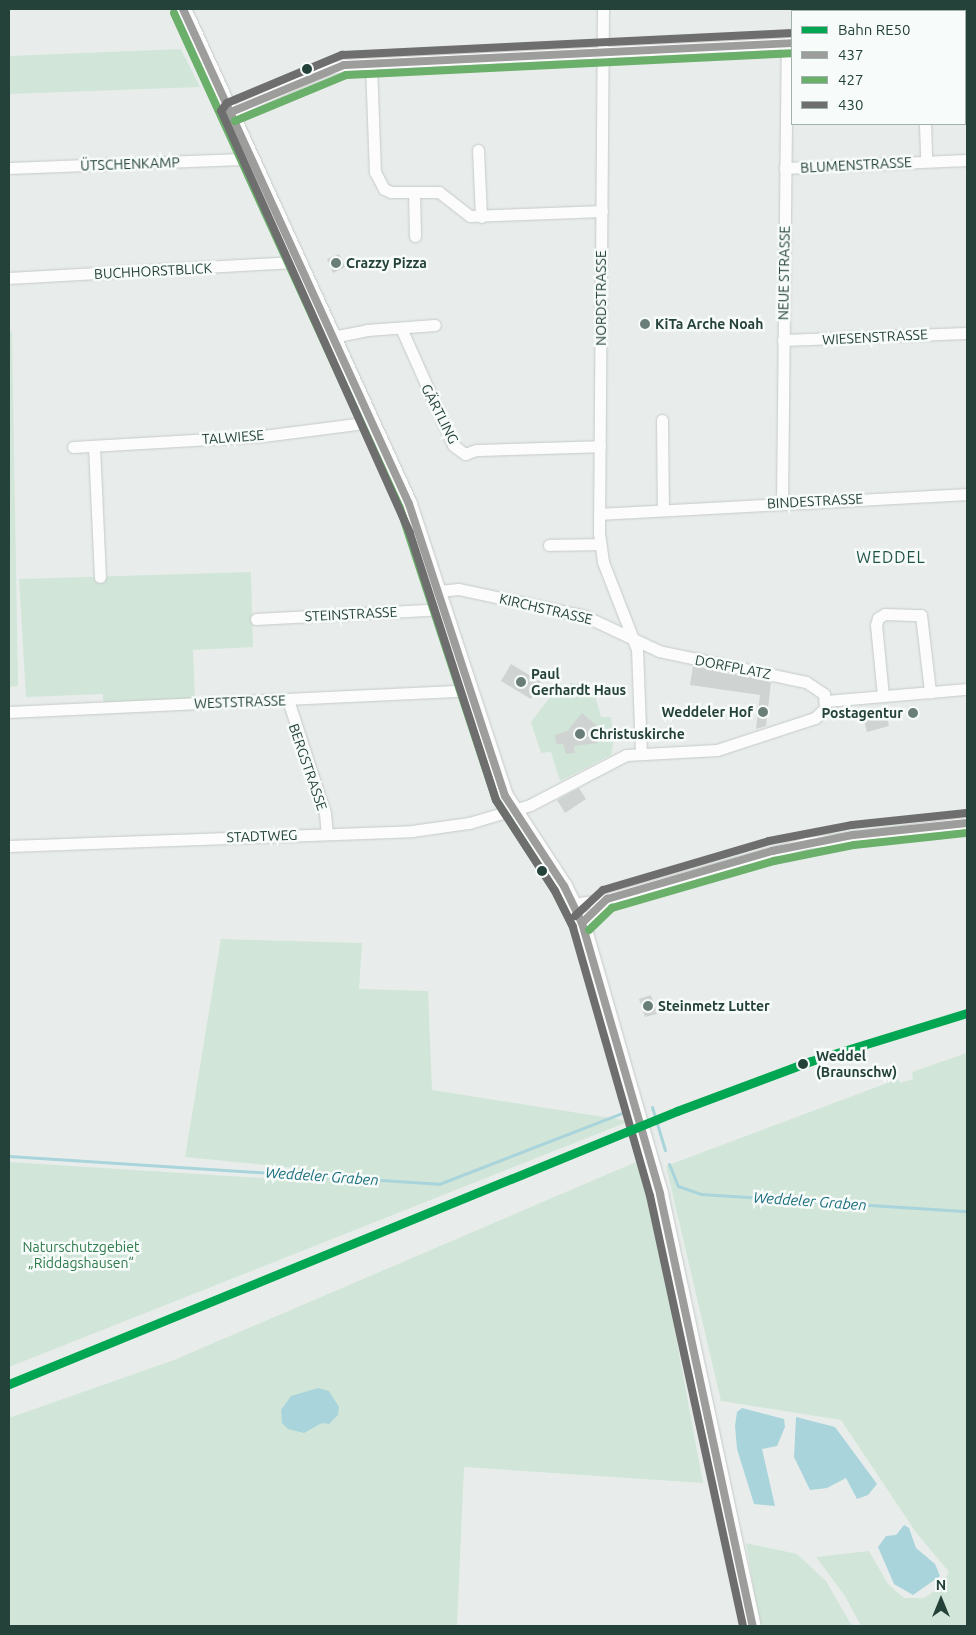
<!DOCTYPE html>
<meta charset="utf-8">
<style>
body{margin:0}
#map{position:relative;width:976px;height:1635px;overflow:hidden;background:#e8edeb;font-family:Ubuntu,sans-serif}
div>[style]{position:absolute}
.green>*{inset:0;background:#d1e6d8}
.water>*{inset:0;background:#a9d4db}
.stream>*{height:3px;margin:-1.5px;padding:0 1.5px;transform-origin:1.5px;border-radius:1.5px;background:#a9d4db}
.building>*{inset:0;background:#cfd4d2}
.roads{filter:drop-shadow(0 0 1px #c5cac8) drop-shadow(0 0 1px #c5cac8)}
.street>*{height:11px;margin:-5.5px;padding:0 5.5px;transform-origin:5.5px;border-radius:5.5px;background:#fcfcfc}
.secondary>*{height:16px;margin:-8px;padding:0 8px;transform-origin:8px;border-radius:8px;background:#fcfcfc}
.bus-1>*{height:8px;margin:-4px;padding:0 4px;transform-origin:4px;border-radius:4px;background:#9d9d9c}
.bus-2>*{height:8px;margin:-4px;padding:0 4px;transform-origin:4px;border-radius:4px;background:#6aaf6a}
.bus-3>*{height:8px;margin:-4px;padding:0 4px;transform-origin:4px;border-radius:4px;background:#6e6e6e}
.rail-1>*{height:9px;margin:-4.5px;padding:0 4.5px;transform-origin:4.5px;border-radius:4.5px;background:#00a651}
.dots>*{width:14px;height:14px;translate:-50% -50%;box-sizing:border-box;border:2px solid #f7fbf9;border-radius:50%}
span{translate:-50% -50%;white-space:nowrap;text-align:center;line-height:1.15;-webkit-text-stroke:5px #f7fbf9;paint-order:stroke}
.street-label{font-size:14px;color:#24423a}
.poi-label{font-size:14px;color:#24423a;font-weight:700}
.left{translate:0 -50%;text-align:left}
.right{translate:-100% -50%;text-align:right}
.stop-label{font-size:14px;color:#24423a;font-weight:700}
.park-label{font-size:14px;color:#2d7a4b}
.water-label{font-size:15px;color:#1c6f80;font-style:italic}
.quarter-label{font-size:16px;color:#1f5548;letter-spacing:1px}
.frame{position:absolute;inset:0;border:10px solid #24423a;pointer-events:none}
.legend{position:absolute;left:791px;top:10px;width:175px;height:115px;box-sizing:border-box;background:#f7fbf9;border:1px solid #a3b1ad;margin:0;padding:6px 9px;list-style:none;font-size:15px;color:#24423a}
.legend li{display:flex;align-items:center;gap:10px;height:25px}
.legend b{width:25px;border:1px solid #a3b1ad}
.north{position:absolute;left:916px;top:1575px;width:50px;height:50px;-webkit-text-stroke:4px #f7fbf9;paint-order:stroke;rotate:0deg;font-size:14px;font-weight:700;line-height:20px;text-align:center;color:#24423a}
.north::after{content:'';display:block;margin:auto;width:18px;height:22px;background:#24423a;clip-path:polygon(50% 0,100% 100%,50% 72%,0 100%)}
</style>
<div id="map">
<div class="green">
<div style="clip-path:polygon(181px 49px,200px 87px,9px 94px,9px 56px)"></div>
<div style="clip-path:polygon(12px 331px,18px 686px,9px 687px,9px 332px)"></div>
<div style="clip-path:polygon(251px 572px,253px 647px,193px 650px,195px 699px,103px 703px,103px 694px,26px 697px,19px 579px)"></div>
<div style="clip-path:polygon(571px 683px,593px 688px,601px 717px,611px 717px,614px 740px,611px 755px,560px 781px,551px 752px,541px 753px,531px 722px,560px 684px,568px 688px)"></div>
<div style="clip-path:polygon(221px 939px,362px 943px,359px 989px,428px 991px,432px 1090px,630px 1121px,9px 1367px,9px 1162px,293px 1180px,295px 1168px,185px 1157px)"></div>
<div style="clip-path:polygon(967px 1053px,967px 1626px,861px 1626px,845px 1596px,816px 1557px,869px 1551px,888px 1584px,904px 1598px,924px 1598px,940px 1587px,949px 1572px,915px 1531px,841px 1420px,721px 1401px,666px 1166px,898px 1079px,900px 1083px,913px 1079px,912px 1072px)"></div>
<div style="clip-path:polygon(643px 1159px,703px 1483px,464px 1467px,457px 1626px,9px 1626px,9px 1418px,174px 1360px)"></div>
<div style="clip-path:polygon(746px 1543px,797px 1554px,826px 1581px,852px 1626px,760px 1626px)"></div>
</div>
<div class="water">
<div style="clip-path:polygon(318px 1388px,329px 1391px,339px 1407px,338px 1415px,329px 1424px,322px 1423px,304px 1433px,288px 1429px,282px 1423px,281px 1410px,291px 1396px)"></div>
<div style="clip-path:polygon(742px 1408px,784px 1419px,785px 1427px,777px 1446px,762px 1449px,775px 1506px,754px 1504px,737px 1449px,735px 1426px,737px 1412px)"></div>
<div style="clip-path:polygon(796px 1417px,835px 1427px,877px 1484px,868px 1495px,857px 1499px,846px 1478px,827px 1488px,810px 1490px,794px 1457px)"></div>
<div style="clip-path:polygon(904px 1525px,909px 1528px,916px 1548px,935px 1564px,940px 1576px,913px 1595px,894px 1584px,878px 1547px,886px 1536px,896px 1535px)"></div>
</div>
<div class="stream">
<div style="left:652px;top:1107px;width:45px;rotate:73.2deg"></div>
<div style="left:9px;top:1156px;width:431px;rotate:3.7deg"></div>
<div style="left:439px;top:1184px;width:196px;rotate:-21.2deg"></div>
<div style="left:669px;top:1164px;width:24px;rotate:68deg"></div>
<div style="left:678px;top:1186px;width:24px;rotate:19deg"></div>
<div style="left:701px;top:1194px;width:267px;rotate:3.7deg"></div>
</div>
<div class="building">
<div style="clip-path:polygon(339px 254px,345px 267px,333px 273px,327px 259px)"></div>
<div style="clip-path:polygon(511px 664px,541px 682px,531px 699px,501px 681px)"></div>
<div style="clip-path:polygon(693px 666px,771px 682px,766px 726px,756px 729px,760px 695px,690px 685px)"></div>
<div style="clip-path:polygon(885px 709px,889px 726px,867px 732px,862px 714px)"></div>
<div style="clip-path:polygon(582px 713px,596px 725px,598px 743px,574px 746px,575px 753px,566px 754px,563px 744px,556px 744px,555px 735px,567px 731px)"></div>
<div style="clip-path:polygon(579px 788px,586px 799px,565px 813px,557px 800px)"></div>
<div style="clip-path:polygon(651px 995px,657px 1014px,645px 1017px,639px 999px)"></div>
</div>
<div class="roads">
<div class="street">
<div style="left:603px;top:9px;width:524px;rotate:90.44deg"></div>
<div style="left:599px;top:533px;width:29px;rotate:82deg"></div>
<div style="left:603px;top:562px;width:93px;rotate:68.7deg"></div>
<div style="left:637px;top:649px;width:103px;rotate:87.8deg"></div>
<div style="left:965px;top:34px;width:2px"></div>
<div style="left:371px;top:64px;width:108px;rotate:87.9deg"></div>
<div style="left:375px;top:172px;width:19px;rotate:62deg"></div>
<div style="left:384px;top:189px;width:8px;rotate:23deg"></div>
<div style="left:391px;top:192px;width:48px"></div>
<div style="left:439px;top:192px;width:39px;rotate:38deg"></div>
<div style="left:470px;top:216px;width:132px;rotate:-2.2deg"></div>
<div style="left:231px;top:112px;width:103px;rotate:-24.1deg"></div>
<div style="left:325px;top:70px;width:20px;rotate:-15deg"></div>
<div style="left:344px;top:65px;width:449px;rotate:-2.8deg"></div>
<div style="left:925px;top:124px;width:37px;rotate:88deg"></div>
<div style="left:478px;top:150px;width:67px;rotate:87.4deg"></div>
<div style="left:9px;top:168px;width:233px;rotate:-2.2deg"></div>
<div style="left:242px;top:159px;width:9px;rotate:-27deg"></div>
<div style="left:785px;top:168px;width:182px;rotate:-2.5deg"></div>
<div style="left:414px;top:192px;width:44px;rotate:88.7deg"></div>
<div style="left:9px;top:278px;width:289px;rotate:-3.2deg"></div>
<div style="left:401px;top:328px;width:128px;rotate:66deg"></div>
<div style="left:453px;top:445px;width:15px;rotate:37deg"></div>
<div style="left:465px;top:454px;width:12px;rotate:-20deg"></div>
<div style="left:476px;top:450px;width:124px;rotate:-1.8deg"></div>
<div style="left:332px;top:337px;width:36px;rotate:-11deg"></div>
<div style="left:367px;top:330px;width:68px;rotate:-4.2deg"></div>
<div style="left:783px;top:340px;width:184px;rotate:-2.2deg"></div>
<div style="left:662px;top:420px;width:89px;rotate:89.4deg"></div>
<div style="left:94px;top:446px;width:131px;rotate:87.4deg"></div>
<div style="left:73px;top:447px;width:190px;rotate:-3.3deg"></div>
<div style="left:263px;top:436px;width:110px;rotate:-7.3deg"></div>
<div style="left:782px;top:503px;width:460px;rotate:-89.4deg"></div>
<div style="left:599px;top:514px;width:369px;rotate:-3.1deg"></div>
<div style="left:549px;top:545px;width:51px;rotate:-1.1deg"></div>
<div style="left:256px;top:619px;width:189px;rotate:-3deg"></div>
<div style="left:883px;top:696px;width:71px;rotate:-95.6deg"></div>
<div style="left:876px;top:625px;width:7px;rotate:-74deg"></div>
<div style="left:878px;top:618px;width:8px;rotate:-30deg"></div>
<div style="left:885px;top:614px;width:36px;rotate:2deg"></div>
<div style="left:921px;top:615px;width:78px;rotate:83.3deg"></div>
<div style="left:288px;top:700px;width:119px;rotate:71.9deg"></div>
<div style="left:325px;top:813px;width:21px;rotate:85deg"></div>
<div style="left:826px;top:701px;width:142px;rotate:-4.9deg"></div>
<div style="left:9px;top:712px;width:463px;rotate:-2.7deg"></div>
<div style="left:9px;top:846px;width:403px;rotate:-2.1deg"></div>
<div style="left:412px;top:831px;width:58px;rotate:-8deg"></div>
<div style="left:469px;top:823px;width:64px;rotate:-16.4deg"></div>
<div style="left:530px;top:805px;width:108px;rotate:-27.5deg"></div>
<div style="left:626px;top:755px;width:91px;rotate:-3.1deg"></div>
<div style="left:717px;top:750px;width:103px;rotate:-18.1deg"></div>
<div style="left:815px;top:718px;width:14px;rotate:-45deg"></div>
<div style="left:825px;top:708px;width:14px;rotate:-94deg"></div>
<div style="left:824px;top:694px;width:22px;rotate:-146deg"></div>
<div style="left:806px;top:682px;width:150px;rotate:-168.1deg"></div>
<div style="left:659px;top:651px;width:82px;rotate:-154.7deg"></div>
<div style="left:585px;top:616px;width:130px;rotate:-168deg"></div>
<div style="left:458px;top:589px;width:18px;rotate:174deg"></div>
<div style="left:573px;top:904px;width:34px;rotate:-8deg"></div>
<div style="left:607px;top:899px;width:207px;rotate:-15.7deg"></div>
<div style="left:806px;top:843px;width:162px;rotate:-7.1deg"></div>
<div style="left:582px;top:923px;width:35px;rotate:-44deg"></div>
</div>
<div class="secondary">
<div style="left:183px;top:9px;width:544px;rotate:65.46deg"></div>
<div style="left:409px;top:504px;width:307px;rotate:71.8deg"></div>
<div style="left:505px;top:796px;width:108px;rotate:56.8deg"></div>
<div style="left:564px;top:886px;width:41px;rotate:64.1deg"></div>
<div style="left:582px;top:923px;width:282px;rotate:73.9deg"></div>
<div style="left:660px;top:1194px;width:442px;rotate:77.9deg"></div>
</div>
</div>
<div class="bus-1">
<div style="left:183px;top:9px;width:544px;rotate:65.46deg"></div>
<div style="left:409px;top:504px;width:307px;rotate:71.8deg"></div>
<div style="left:505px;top:796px;width:108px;rotate:56.8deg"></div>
<div style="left:564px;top:886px;width:41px;rotate:64.1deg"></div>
<div style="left:582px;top:923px;width:282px;rotate:73.9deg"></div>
<div style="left:660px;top:1194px;width:442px;rotate:77.9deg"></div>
<div style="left:231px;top:112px;width:122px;rotate:-22.6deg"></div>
<div style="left:344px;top:65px;width:449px;rotate:-2.8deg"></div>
<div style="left:582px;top:923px;width:35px;rotate:-44deg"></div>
<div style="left:607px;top:899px;width:172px;rotate:-16.2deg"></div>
<div style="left:772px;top:851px;width:83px;rotate:-11.2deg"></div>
<div style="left:853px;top:835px;width:115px;rotate:-6deg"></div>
</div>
<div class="bus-2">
<div style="left:174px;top:13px;width:544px;rotate:65.46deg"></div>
<div style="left:400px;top:508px;width:307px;rotate:71.8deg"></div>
<div style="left:496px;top:800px;width:108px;rotate:57deg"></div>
<div style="left:555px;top:891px;width:40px;rotate:63.4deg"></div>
<div style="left:235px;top:121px;width:120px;rotate:-22.5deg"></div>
<div style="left:346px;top:75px;width:447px;rotate:-2.8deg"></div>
<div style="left:589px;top:930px;width:32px;rotate:-44deg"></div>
<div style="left:612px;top:908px;width:169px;rotate:-16.2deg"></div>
<div style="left:774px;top:861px;width:82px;rotate:-11.3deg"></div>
<div style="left:854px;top:845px;width:114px;rotate:-6.1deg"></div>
</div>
<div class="bus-3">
<div style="left:575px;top:916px;width:38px;rotate:-43deg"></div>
<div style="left:603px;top:890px;width:173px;rotate:-16.4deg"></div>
<div style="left:769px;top:841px;width:85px;rotate:-10.9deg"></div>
<div style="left:852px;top:825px;width:115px;rotate:-6deg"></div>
<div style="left:743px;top:1626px;width:440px;rotate:-102.2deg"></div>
<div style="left:650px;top:1196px;width:280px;rotate:-106deg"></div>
<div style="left:573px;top:927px;width:40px;rotate:-116.6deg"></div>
<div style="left:555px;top:891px;width:108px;rotate:-123deg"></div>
<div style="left:496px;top:800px;width:281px;rotate:-107.9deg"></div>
<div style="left:410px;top:533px;width:462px;rotate:-114.1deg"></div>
<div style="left:221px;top:111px;width:10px;rotate:-53deg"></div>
<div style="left:227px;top:103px;width:125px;rotate:-22.7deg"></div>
<div style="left:342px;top:55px;width:451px;rotate:-2.8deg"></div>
</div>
<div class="rail-1">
<div style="left:9px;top:1384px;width:722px;rotate:-22.23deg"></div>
<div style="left:677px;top:1111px;width:143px;rotate:-20.5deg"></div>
<div style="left:811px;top:1061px;width:163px;rotate:-17.1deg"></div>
</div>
<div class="dots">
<div style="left:307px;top:69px;background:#24423a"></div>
<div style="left:336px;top:263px;background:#697e78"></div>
<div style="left:645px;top:324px;background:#697e78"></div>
<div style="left:521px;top:682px;background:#697e78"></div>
<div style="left:763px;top:712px;background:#697e78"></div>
<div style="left:913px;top:713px;background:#697e78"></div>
<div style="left:580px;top:734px;background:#697e78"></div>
<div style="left:542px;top:871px;background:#24423a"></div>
<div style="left:648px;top:1006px;background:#697e78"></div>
<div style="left:803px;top:1064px;background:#24423a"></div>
</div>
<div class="street-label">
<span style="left:130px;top:164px;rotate:-2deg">ÜTSCHENKAMP</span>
<span style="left:856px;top:165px;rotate:-3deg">BLUMENSTRASSE</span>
<span style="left:153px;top:271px;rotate:-3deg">BUCHHORSTBLICK</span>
<span style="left:784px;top:273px;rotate:-89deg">NEUE STRASSE</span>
<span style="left:601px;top:298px;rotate:-90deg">NORDSTRASSE</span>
<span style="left:875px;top:337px;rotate:-3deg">WIESENSTRASSE</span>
<span style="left:440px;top:414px;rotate:63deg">GÄRTLING</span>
<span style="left:233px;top:437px;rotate:-4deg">TALWIESE</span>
<span style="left:815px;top:501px;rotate:-3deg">BINDESTRASSE</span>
<span style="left:546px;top:609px;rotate:13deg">KIRCHSTRASSE</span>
<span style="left:351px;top:614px;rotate:-3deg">STEINSTRASSE</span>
<span style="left:733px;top:667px;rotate:11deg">DORFPLATZ</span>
<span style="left:240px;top:702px;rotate:-2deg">WESTSTRASSE</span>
<span style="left:308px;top:767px;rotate:71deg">BERGSTRASSE</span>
<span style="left:262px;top:836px;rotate:-2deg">STADTWEG</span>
</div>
<div class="poi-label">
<span class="left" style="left:346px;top:263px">Crazzy Pizza</span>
<span class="left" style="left:655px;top:324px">KiTa Arche Noah</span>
<span class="left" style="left:531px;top:682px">Paul<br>Gerhardt Haus</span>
<span class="right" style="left:753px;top:712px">Weddeler Hof</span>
<span class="right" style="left:903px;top:713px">Postagentur</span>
<span class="left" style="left:590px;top:734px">Christuskirche</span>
<span class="left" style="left:658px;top:1006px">Steinmetz Lutter</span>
</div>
<div class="stop-label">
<span class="left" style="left:816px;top:1064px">Weddel<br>(Braunschw)</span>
</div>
<div class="park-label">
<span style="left:81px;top:1255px">Naturschutzgebiet<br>„Riddagshausen“</span>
</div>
<div class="water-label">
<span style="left:322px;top:1176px;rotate:4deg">Weddeler Graben</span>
<span style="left:810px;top:1201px;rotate:4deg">Weddeler Graben</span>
</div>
<div class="quarter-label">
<span style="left:891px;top:557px">WEDDEL</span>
</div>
<div class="frame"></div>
<ul class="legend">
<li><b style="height:6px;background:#00a651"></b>Bahn RE50</li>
<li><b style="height:6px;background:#9d9d9c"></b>437</li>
<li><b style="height:6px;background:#6aaf6a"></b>427</li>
<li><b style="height:6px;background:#6e6e6e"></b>430</li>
</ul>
<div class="north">N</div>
</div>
